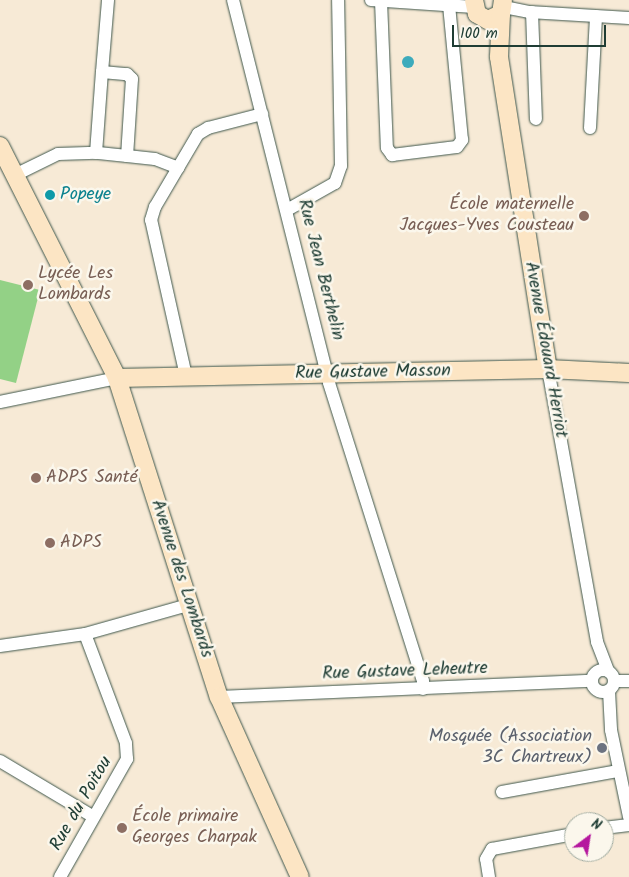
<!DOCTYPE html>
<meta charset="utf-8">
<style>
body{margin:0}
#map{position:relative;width:629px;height:877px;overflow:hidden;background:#f7ead6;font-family:Kalam,sans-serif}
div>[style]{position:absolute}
.green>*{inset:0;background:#93d186}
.water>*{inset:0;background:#3dabbc}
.round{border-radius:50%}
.roads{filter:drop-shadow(0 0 1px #3f574c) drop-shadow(0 0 1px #3f574c)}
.street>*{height:12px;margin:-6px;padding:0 6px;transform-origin:6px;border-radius:6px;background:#fff}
.street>.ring{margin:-6px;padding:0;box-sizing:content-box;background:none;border:12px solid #fff;border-radius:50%}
.secondary>*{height:18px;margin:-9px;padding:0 9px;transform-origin:9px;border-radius:9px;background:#fce5c4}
.dots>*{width:14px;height:14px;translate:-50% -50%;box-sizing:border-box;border:2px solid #fbf7ec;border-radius:50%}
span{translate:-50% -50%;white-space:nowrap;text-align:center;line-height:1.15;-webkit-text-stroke:5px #fbf7ec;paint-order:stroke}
.culture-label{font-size:18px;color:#0d838f}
.left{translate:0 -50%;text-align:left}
.education-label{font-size:18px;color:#785e54}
.right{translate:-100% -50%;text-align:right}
.street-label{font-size:18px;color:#1f3d34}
.worship-label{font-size:18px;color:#5b616d}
.north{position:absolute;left:564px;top:812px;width:50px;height:50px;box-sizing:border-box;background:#fbf7ec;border:1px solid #a3ada2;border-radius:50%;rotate:31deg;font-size:14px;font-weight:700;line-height:20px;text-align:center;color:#1f3d34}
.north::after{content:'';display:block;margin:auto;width:18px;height:22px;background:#b5179e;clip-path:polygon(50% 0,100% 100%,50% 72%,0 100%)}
.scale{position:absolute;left:452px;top:25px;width:154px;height:22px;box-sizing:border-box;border:2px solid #1f3d34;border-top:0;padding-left:6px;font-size:15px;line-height:18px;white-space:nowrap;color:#1f3d34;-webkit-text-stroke:4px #fbf7ec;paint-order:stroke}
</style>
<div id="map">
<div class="green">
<div style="clip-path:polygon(0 280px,40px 290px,16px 383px,0 379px)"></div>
</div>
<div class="water">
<div class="round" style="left:402px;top:56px;width:12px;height:12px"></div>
</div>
<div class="roads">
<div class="street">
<div style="left:233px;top:0;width:395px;rotate:75.9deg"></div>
<div style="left:329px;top:383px;width:312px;rotate:72.5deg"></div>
<div style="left:423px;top:681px;width:8px;rotate:90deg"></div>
<div style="left:371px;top:0;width:103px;rotate:3.9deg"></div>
<div style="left:381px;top:1px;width:147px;rotate:87.7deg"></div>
<div style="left:387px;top:148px;width:9px;rotate:54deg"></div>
<div style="left:392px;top:155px;width:65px;rotate:-7deg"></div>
<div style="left:457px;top:147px;width:9px;rotate:-54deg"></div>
<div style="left:462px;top:140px;width:136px;rotate:-95.5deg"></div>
<div style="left:504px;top:7px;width:25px;rotate:11deg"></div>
<div style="left:529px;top:12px;width:100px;rotate:3.4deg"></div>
<div style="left:532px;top:12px;width:107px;rotate:87.9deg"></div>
<div style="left:102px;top:72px;width:25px;rotate:5deg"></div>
<div style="left:127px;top:74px;width:7px;rotate:45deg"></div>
<div style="left:132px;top:79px;width:77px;rotate:93.7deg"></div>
<div style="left:127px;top:156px;width:31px;rotate:-174deg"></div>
<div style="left:96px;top:153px;width:81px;rotate:-85.8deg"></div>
<div style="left:102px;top:72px;width:72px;rotate:-85.2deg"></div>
<div style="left:590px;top:128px;width:112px;rotate:-86.9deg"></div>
<div style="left:127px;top:156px;width:28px;rotate:6deg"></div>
<div style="left:155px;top:159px;width:25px;rotate:21deg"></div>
<div style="left:15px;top:175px;width:48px;rotate:-26deg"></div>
<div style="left:58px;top:154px;width:38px;rotate:-2deg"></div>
<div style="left:287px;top:210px;width:55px;rotate:-29.4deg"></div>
<div style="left:335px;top:183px;width:18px;rotate:-71deg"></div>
<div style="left:341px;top:166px;width:166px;rotate:-91deg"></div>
<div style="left:548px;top:369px;width:277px;rotate:79.8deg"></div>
<div style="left:597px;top:642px;width:31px;rotate:69deg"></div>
<div style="left:186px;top:376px;width:160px;rotate:-102.6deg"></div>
<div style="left:151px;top:220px;width:14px;rotate:-73deg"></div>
<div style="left:155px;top:207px;width:85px;rotate:-59.5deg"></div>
<div style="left:198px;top:134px;width:12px;rotate:-31deg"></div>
<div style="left:208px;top:128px;width:56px;rotate:-14.5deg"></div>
<div style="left:0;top:402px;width:119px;rotate:-11.6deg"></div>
<div style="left:0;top:646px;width:86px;rotate:-8deg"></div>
<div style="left:85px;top:634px;width:107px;rotate:-15.7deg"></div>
<div class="ring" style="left:592px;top:670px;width:10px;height:10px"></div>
<div style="left:614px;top:681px;width:15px"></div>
<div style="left:609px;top:691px;width:39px;rotate:87deg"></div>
<div style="left:611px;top:730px;width:89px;rotate:78.3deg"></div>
<div style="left:219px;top:697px;width:372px;rotate:-2.5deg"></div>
<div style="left:0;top:761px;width:109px;rotate:30.8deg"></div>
<div style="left:502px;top:792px;width:117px;rotate:-10.3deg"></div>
<div style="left:604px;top:828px;width:25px;rotate:-7deg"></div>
<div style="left:60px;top:877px;width:136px;rotate:-60.4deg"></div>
<div style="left:127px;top:759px;width:16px;rotate:-94deg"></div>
<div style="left:126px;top:743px;width:116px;rotate:-110.6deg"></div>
<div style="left:489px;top:877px;width:18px;rotate:-99deg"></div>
<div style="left:486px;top:859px;width:12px;rotate:-59deg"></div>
<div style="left:492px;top:849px;width:83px;rotate:-10.4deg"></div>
</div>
<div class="secondary">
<div style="left:474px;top:0;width:14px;rotate:78deg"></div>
<div style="left:477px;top:14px;width:13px;rotate:29deg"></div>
<div style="left:488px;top:20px;width:14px;rotate:-25deg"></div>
<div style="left:501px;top:14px;width:14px;rotate:-82deg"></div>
<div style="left:501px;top:14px;width:43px;rotate:92.7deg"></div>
<div style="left:499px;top:57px;width:316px;rotate:81.1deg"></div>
<div style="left:0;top:146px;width:260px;rotate:63.2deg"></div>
<div style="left:117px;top:378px;width:335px;rotate:72.3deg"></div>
<div style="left:219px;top:697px;width:197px;rotate:65.8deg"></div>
<div style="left:117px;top:378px;width:431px;rotate:-1.2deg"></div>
<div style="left:548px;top:369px;width:81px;rotate:2.8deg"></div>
</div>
</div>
<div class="dots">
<div style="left:50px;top:195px;background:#0f9aa8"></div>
<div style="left:584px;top:216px;background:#8d6e63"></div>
<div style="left:28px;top:285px;background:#8d6e63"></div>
<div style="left:36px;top:478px;background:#8d6e63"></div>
<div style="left:50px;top:543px;background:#8d6e63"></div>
<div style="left:602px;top:748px;background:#6b7280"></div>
<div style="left:122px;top:828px;background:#8d6e63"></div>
</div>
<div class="culture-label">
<span class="left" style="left:60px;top:195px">Popeye</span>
</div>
<div class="education-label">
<span class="right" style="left:574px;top:216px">École maternelle<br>Jacques-Yves Cousteau</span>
<span class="left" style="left:38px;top:285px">Lycée Les<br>Lombards</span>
<span class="left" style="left:46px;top:478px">ADPS Santé</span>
<span class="left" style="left:60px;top:543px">ADPS</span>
<span class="left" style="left:132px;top:828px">École primaire<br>Georges Charpak</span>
</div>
<div class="street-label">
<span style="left:320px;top:270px;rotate:76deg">Rue Jean Berthelin</span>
<span style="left:545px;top:350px;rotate:80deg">Avenue Édouard Herriot</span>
<span style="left:373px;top:373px;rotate:-1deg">Rue Gustave Masson</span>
<span style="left:181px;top:579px;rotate:72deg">Avenue des Lombards</span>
<span style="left:405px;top:672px;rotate:-2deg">Rue Gustave Leheutre</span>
<span style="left:82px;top:804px;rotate:-60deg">Rue du Poitou</span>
</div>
<div class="worship-label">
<span class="right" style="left:592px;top:748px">Mosquée (Association<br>3C Chartreux)</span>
</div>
<div class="north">N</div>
<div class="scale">100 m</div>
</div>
